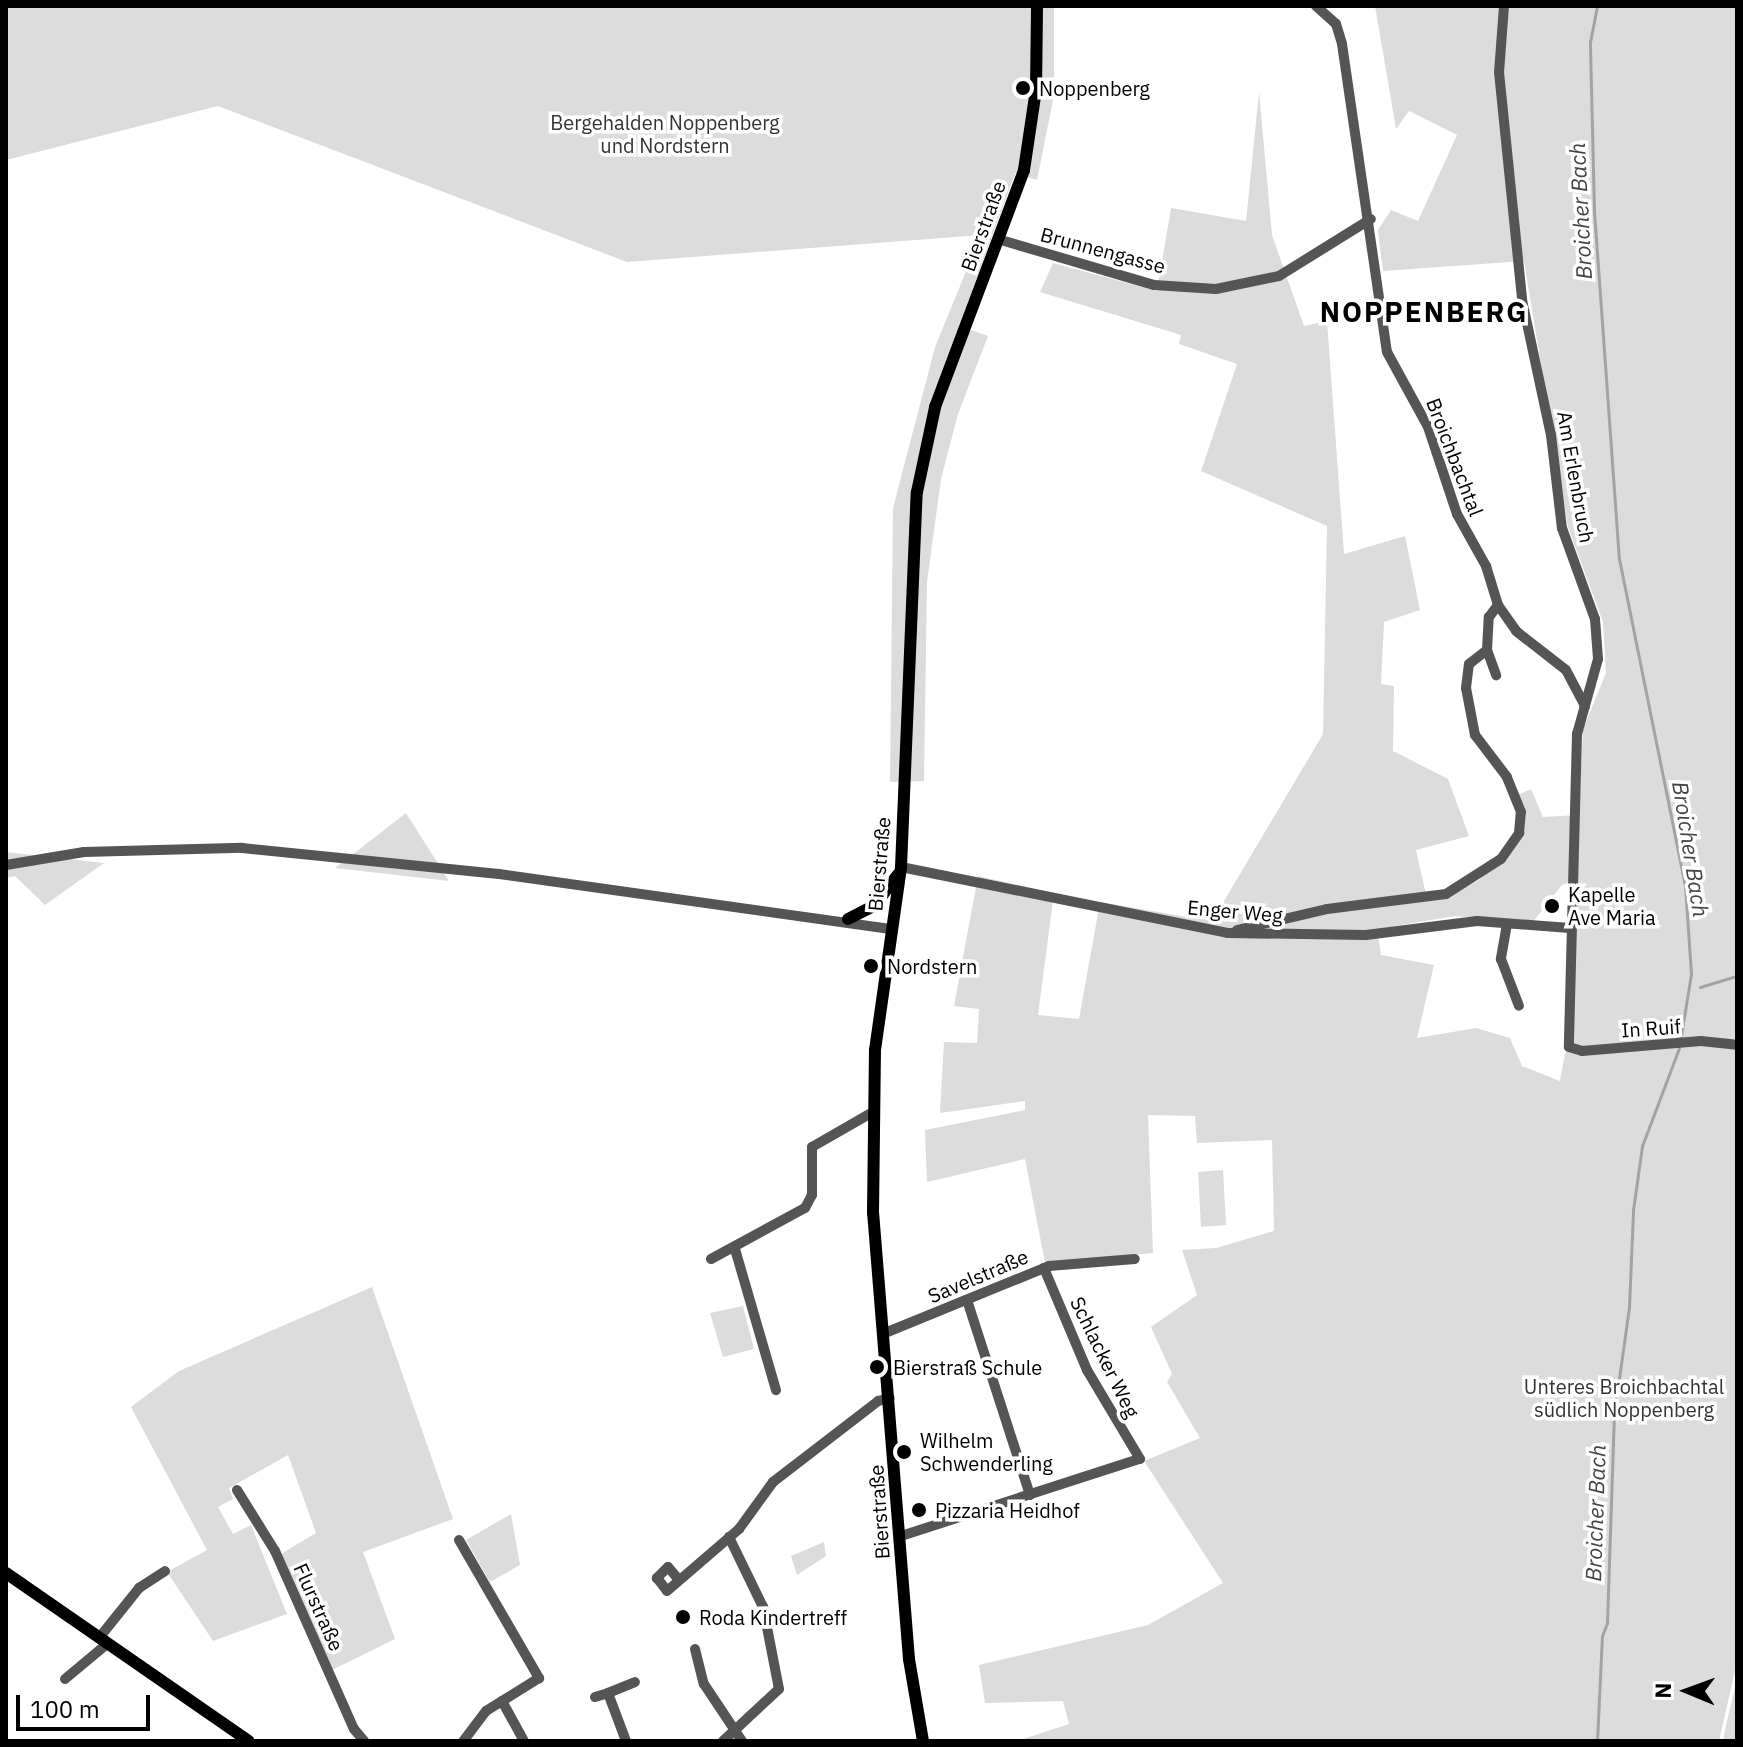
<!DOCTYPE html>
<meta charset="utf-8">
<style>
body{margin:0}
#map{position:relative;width:1743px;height:1747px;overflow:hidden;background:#fff;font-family:"IBM Plex Sans",sans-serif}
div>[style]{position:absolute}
.green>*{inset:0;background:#dcdcdc}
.stream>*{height:3px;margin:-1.5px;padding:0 1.5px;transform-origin:1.5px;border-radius:1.5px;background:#a3a3a3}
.minor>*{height:10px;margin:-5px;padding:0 5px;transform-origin:5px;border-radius:5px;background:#555}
.major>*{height:12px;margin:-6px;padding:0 6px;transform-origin:6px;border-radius:6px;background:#000}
.dots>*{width:22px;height:22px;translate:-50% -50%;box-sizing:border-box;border:4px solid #fff;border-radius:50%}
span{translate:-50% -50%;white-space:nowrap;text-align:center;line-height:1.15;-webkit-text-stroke:7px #fff;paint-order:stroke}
.poi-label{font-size:20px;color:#000}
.left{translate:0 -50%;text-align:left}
.park-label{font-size:20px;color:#333}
.street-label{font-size:20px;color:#000}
.water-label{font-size:22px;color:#444;font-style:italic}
.district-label{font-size:28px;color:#000;font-weight:700;letter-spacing:2px}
.frame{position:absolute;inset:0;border:8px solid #000;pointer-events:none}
.north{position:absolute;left:1647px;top:1651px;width:80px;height:80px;-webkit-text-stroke:6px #fff;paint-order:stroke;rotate:271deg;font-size:22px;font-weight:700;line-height:32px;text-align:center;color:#000}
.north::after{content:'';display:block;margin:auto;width:28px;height:36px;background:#000;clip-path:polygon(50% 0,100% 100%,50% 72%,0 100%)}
.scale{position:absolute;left:16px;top:1695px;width:134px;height:36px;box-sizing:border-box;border:4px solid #000;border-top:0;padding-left:10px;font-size:24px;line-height:28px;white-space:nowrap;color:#000;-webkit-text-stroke:6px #fff;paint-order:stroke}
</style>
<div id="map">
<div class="green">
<div style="clip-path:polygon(6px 6px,1054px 6px,1054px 95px,1037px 180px,1015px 174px,959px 326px,988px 336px,958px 414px,941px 479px,927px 582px,924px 781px,890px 782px,893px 508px,935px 347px,981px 235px,627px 262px,218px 106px,6px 160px)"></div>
<div style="clip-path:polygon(evenodd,1375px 6px,1737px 6px,1737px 1662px,1719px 1741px,1017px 1741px,1069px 1724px,1063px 1701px,985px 1703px,979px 1665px,1148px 1625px,1223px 1583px,1144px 1461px,1200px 1438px,1167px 1382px,1172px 1374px,1151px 1327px,1197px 1295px,1182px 1250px,1216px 1248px,1274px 1231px,1272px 1140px,1197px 1143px,1195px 1116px,1148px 1115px,1153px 1253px,1045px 1263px,1025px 1159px,927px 1182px,925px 1130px,1025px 1110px,1025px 1101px,940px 1113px,944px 1042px,977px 1043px,979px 1009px,954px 1006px,978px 876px,1054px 893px,1038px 1015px,1079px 1019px,1100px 902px,1199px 919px,1217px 913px,1323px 734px,1327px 526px,1201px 471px,1237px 364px,1179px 344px,1181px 335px,1040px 292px,1053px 263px,1157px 291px,1171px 208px,1246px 221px,1259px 92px,1272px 235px,1304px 326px,1327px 321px,1344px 554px,1405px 536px,1420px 610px,1384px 622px,1381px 684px,1394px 686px,1393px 751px,1448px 779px,1469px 836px,1416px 850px,1427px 899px,1447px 897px,1479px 880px,1504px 851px,1521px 819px,1512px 798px,1531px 789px,1543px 817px,1579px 815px,1583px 729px,1606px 673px,1603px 622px,1568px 527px,1524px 261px,1383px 271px,1378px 230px,1391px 210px,1418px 221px,1457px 135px,1409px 111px,1396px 129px,1375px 6px,1577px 881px,1572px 1049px,1565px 1053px,1560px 1081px,1522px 1066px,1510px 1038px,1476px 1028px,1417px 1038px,1434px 965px,1381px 955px,1377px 929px,1455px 916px,1532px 923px,1562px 885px,1577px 881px)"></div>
<div style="clip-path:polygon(406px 813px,449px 881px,335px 868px)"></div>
<div style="clip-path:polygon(6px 852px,104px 863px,45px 905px,15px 876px,6px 878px)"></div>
<div style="clip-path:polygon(1223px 1170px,1226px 1225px,1201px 1227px,1198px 1172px)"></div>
<div style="clip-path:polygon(372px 1287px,453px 1519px,363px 1552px,395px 1639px,332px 1670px,279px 1555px,316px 1533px,288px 1455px,229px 1488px,233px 1499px,218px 1507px,233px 1534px,251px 1525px,287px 1614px,213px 1641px,167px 1572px,207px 1550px,131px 1407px,179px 1371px)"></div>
<div style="clip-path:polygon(743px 1306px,754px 1349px,723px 1357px,710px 1313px)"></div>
<div style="clip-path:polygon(511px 1514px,520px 1565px,490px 1582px,466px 1540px)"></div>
<div style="clip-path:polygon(824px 1542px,826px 1556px,797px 1575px,791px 1556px)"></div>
<div style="clip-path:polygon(1737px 1679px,1737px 1741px,1723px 1741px,1727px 1721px)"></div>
</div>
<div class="stream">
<div style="left:1700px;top:987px;width:39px;rotate:-17deg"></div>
<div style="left:1597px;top:1741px;width:105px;rotate:-87.3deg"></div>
<div style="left:1602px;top:1636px;width:14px;rotate:-69deg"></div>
<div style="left:1607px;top:1623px;width:209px;rotate:-88.1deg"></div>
<div style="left:1614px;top:1414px;width:108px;rotate:-82deg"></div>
<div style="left:1629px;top:1307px;width:97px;rotate:-87.6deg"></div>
<div style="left:1633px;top:1210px;width:65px;rotate:-82deg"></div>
<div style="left:1642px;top:1146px;width:105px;rotate:-69.3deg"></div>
<div style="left:1679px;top:1048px;width:75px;rotate:-80.8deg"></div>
<div style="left:1691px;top:974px;width:88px;rotate:-93.9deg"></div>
<div style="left:1685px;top:886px;width:333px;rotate:-101.4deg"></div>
<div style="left:1619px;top:560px;width:351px;rotate:-94.1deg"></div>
<div style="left:1594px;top:210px;width:168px;rotate:-91.4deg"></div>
<div style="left:1590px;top:42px;width:37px;rotate:-79deg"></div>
</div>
<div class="minor">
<div style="left:1316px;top:6px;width:27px;rotate:42deg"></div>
<div style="left:1336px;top:24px;width:21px;rotate:73deg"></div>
<div style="left:1342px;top:44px;width:311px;rotate:81.7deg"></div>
<div style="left:1387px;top:352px;width:85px;rotate:61.3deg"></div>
<div style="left:1428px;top:427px;width:92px;rotate:71.6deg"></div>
<div style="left:1457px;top:514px;width:60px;rotate:60.9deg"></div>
<div style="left:1486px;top:566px;width:41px;rotate:72.9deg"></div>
<div style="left:1498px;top:605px;width:32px;rotate:55deg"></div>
<div style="left:1516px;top:631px;width:63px;rotate:38deg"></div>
<div style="left:1566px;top:670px;width:41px;rotate:62.2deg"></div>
<div style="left:1504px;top:6px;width:66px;rotate:94.3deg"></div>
<div style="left:1499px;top:72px;width:229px;rotate:84.2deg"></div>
<div style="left:1522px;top:300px;width:138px;rotate:77.9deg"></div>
<div style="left:1551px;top:435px;width:94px;rotate:83.3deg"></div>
<div style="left:1562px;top:528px;width:97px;rotate:70.1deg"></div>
<div style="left:1595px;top:619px;width:40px;rotate:85.7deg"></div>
<div style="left:1598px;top:659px;width:78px;rotate:105.6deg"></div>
<div style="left:1577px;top:734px;width:313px;rotate:91.5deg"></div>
<div style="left:1569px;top:1047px;width:14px;rotate:17deg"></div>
<div style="left:1582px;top:1051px;width:119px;rotate:-4.8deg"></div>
<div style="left:1701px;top:1041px;width:36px;rotate:6deg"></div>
<div style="left:1001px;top:240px;width:159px;rotate:16.4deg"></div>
<div style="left:1154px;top:285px;width:62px;rotate:3.7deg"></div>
<div style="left:1216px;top:289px;width:64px;rotate:-11.7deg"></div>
<div style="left:1279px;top:276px;width:108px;rotate:-31.8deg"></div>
<div style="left:1487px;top:650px;width:27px;rotate:70deg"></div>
<div style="left:6px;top:865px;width:79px;rotate:-9.5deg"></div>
<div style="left:84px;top:852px;width:158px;rotate:-1.5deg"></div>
<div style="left:242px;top:848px;width:258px;rotate:5.8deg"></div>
<div style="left:499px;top:874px;width:397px;rotate:8deg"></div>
<div style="left:901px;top:867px;width:333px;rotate:11.4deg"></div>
<div style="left:1227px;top:933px;width:139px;rotate:0.8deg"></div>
<div style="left:1366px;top:935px;width:112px;rotate:-7.2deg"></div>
<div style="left:1477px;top:921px;width:93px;rotate:4.3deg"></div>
<div style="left:1507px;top:924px;width:36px;rotate:100deg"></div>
<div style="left:1501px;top:959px;width:50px;rotate:69deg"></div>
<div style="left:1237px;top:930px;width:92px;rotate:-13.1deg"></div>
<div style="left:1327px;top:909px;width:120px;rotate:-7.2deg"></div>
<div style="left:1446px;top:894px;width:65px;rotate:-32.5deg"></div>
<div style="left:1501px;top:859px;width:32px;rotate:-55deg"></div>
<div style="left:1519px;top:833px;width:21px;rotate:-85deg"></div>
<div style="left:1521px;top:812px;width:38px;rotate:-112deg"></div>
<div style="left:1507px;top:777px;width:53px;rotate:-127.3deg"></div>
<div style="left:1475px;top:735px;width:48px;rotate:-100.8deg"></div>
<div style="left:1466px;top:688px;width:24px;rotate:-83deg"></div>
<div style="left:1469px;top:664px;width:23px;rotate:-38deg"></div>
<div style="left:1487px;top:650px;width:33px;rotate:-87deg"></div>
<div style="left:1489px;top:617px;width:15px;rotate:-53deg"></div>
<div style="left:735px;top:1249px;width:147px;rotate:73.8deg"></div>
<div style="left:711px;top:1259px;width:107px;rotate:-28.5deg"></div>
<div style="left:805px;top:1208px;width:15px;rotate:-62deg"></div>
<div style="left:812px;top:1195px;width:48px;rotate:-90deg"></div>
<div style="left:812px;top:1147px;width:70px;rotate:-29.8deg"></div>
<div style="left:967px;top:1300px;width:205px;rotate:72.1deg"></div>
<div style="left:885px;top:1333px;width:177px;rotate:-22.2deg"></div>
<div style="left:1049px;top:1266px;width:86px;rotate:-4.7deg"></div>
<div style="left:237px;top:1490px;width:72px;rotate:58.1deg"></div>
<div style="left:275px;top:1551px;width:195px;rotate:66.1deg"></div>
<div style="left:354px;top:1729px;width:16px;rotate:50deg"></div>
<div style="left:901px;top:1536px;width:251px;rotate:-17.9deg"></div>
<div style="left:1140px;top:1459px;width:104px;rotate:-120.8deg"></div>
<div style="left:1087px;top:1370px;width:111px;rotate:-112.9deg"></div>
<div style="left:459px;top:1540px;width:160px;rotate:59.9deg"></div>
<div style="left:539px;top:1678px;width:62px;rotate:148.1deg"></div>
<div style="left:486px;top:1711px;width:38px;rotate:127deg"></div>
<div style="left:679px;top:1580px;width:17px;rotate:-130deg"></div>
<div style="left:668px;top:1567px;width:16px;rotate:135deg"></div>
<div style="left:657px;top:1578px;width:16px;rotate:52deg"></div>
<div style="left:667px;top:1591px;width:95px;rotate:-40.7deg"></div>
<div style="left:739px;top:1529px;width:58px;rotate:-54.1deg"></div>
<div style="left:773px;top:1482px;width:133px;rotate:-37.6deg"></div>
<div style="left:878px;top:1401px;width:12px;rotate:-14deg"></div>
<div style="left:99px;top:1638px;width:64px;rotate:-51.3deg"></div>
<div style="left:139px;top:1588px;width:31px;rotate:-33deg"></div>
<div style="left:695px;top:1649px;width:36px;rotate:76deg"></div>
<div style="left:704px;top:1684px;width:69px;rotate:56.3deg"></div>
<div style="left:65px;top:1679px;width:56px;rotate:-39.9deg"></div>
<div style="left:595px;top:1697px;width:14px;rotate:-17deg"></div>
<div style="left:502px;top:1701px;width:46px;rotate:61.2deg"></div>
<div style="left:626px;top:1741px;width:51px;rotate:-110.6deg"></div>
<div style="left:608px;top:1693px;width:29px;rotate:-22deg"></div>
<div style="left:723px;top:1741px;width:76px;rotate:-42.9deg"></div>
<div style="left:779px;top:1689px;width:84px;rotate:-101deg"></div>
<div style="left:763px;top:1607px;width:78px;rotate:-115.9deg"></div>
</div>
<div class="major">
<div style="left:848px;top:919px;width:30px;rotate:-27deg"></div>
<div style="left:875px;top:905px;width:38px;rotate:-53deg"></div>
<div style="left:6px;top:1573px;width:295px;rotate:34.7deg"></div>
<div style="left:923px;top:1741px;width:83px;rotate:-99.7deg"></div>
<div style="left:909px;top:1659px;width:447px;rotate:-94.6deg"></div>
<div style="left:873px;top:1213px;width:163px;rotate:-89.3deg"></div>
<div style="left:875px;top:1050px;width:185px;rotate:-81.9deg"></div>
<div style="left:901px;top:867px;width:375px;rotate:-87.6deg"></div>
<div style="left:917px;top:492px;width:87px;rotate:-78deg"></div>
<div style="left:935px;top:407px;width:253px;rotate:-69.4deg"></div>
<div style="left:1024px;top:170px;width:81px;rotate:-81.5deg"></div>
<div style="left:1036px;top:90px;width:84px;rotate:-89.3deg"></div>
</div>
<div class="dots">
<div style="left:1023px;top:88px;background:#000"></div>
<div style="left:1552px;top:906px;background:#000"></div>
<div style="left:871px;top:966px;background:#000"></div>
<div style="left:877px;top:1367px;background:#000"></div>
<div style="left:904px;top:1452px;background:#000"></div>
<div style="left:919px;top:1510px;background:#000"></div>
<div style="left:683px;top:1617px;background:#000"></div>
</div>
<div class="poi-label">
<span class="left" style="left:1039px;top:88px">Noppenberg</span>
<span class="left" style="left:1568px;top:906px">Kapelle<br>Ave Maria</span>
<span class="left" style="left:887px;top:966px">Nordstern</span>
<span class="left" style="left:893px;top:1367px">Bierstraß Schule</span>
<span class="left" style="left:920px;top:1452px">Wilhelm<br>Schwenderling</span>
<span class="left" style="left:935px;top:1510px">Pizzaria Heidhof</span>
<span class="left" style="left:699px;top:1617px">Roda Kindertreff</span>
</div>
<div class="park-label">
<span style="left:665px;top:134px">Bergehalden Noppenberg<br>und Nordstern</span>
<span style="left:1624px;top:1398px">Unteres Broichbachtal<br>südlich Noppenberg</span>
</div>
<div class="street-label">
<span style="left:983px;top:226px;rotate:-70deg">Bierstraße</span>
<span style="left:1103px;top:250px;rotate:15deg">Brunnengasse</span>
<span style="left:1455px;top:457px;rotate:69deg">Broichbachtal</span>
<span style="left:1576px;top:477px;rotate:80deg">Am Erlenbruch</span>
<span style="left:879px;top:864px;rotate:-85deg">Bierstraße</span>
<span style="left:1235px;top:911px;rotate:5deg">Enger Weg</span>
<span style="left:1651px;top:1028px;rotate:-4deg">In Ruif</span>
<span style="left:978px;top:1276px;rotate:-23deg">Savelstraße</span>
<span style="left:1105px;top:1357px;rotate:64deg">Schlacker Weg</span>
<span style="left:879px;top:1512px;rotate:-94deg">Bierstraße</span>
<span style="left:319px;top:1607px;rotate:66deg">Flurstraße</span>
</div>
<div class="water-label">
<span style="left:1580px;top:211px;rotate:-93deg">Broicher Bach</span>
<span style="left:1691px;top:849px;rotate:81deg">Broicher Bach</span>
<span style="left:1595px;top:1513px;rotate:-88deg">Broicher Bach</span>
</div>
<div class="district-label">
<span style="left:1424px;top:312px">NOPPENBERG</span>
</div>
<div class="frame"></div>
<div class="north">N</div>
<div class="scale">100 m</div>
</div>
